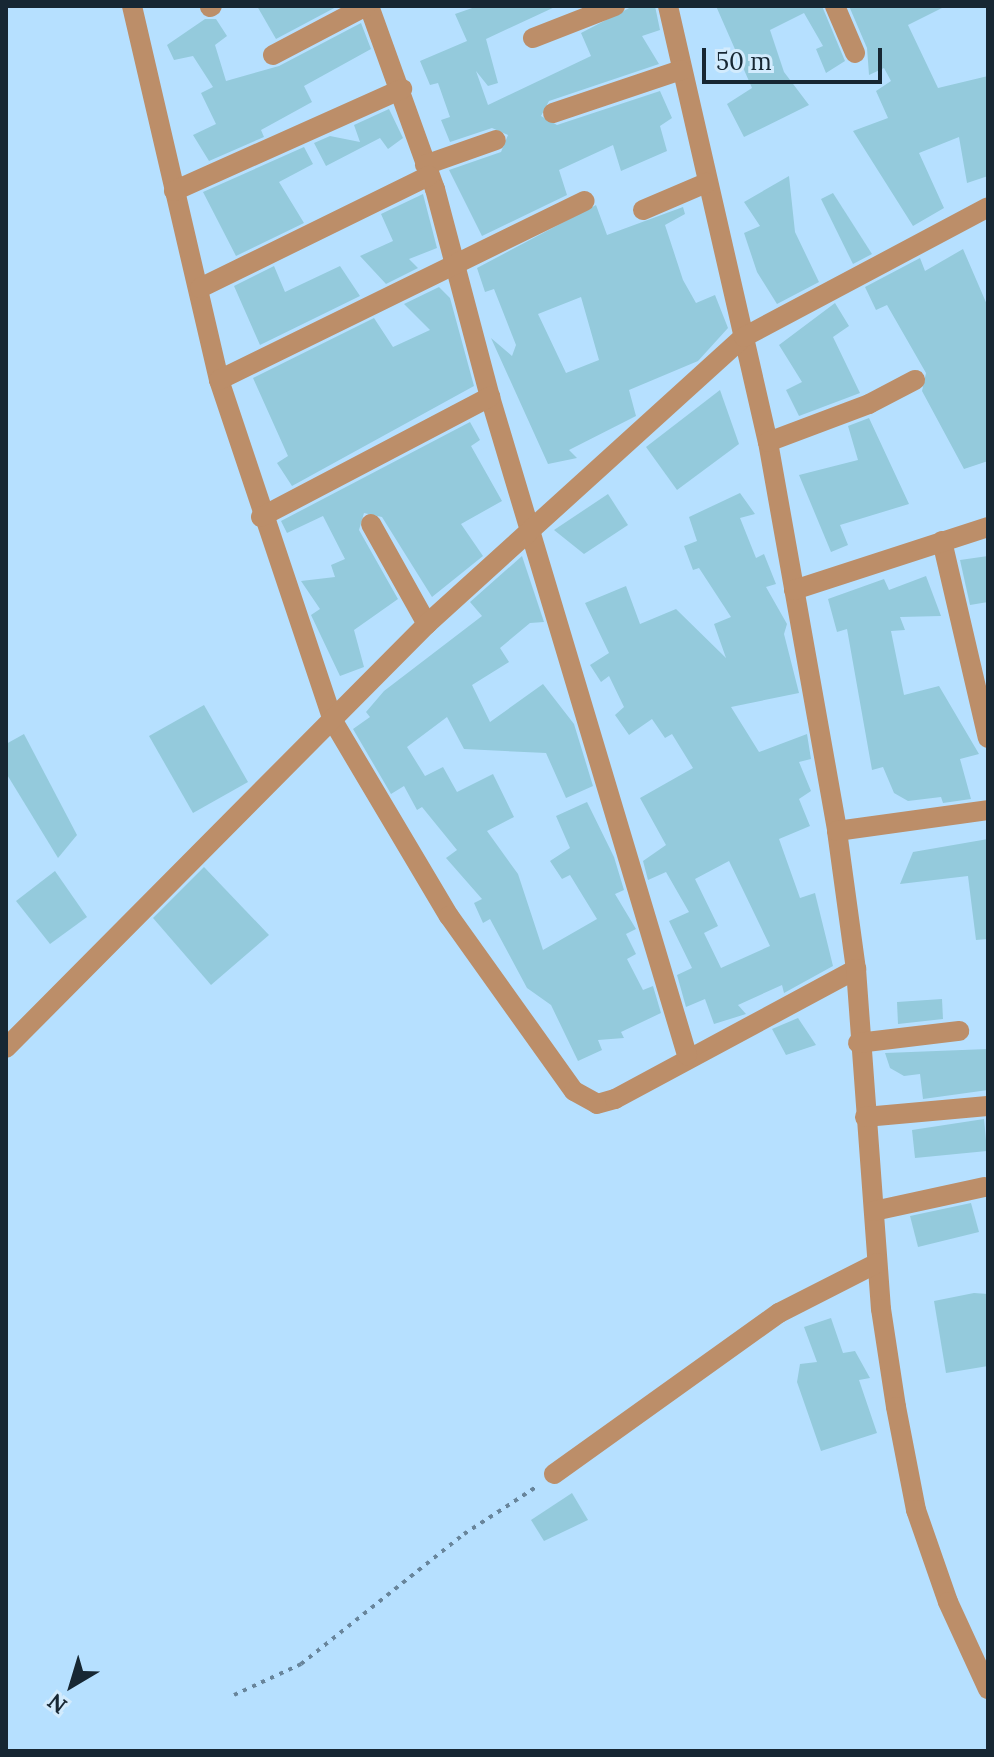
<!DOCTYPE html>
<style>
body{margin:0}
#map{position:relative;width:994px;height:1757px;overflow:hidden;background:#b6e0ff;font-family:Lora,serif}
div>[style]{position:absolute}
.building>*{inset:0;background:#94cadc}
.path>*{height:4px;margin-top:-2px;transform-origin:0;background:repeating-linear-gradient(90deg,#68859b 0 4px,transparent 0 10px)}
.minor>*{height:20px;margin:-10px;padding:0 10px;transform-origin:10px;border-radius:10px;background:#bc8e69}
span{translate:-50% -50%;white-space:nowrap;text-align:center;line-height:1.15;-webkit-text-stroke:6px #d2ebfd;paint-order:stroke}
.frame{position:absolute;inset:0;border:8px solid #172733;pointer-events:none}
.north{position:absolute;left:32px;top:1645px;width:80px;height:80px;-webkit-text-stroke:6px #d2ebfd;paint-order:stroke;rotate:218deg;font-size:22px;font-weight:700;line-height:32px;text-align:center;color:#172733}
.north::after{content:'';display:block;margin:auto;width:28px;height:36px;background:#172733;clip-path:polygon(50% 0,100% 100%,50% 72%,0 100%)}
.scale{position:absolute;left:702px;top:48px;width:180px;height:36px;box-sizing:border-box;border:4px solid #172733;border-top:0;padding-left:10px;font-size:24px;line-height:28px;white-space:nowrap;color:#172733;-webkit-text-stroke:6px #d2ebfd;paint-order:stroke}
</style>
<div id="map">
<div class="building">
<div style="clip-path:polygon(257px 6px,338px 6px,276px 39px)"></div>
<div style="clip-path:polygon(478px 6px,557px 6px,486px 39px,498px 83px,488px 86px,476px 71px,488px 105px,591px 56px,581px 33px,633px 6px,655px 6px,660px 30px,642px 36px,659px 64px,549px 101px,541px 116px,557px 125px,660px 91px,672px 118px,660px 126px,667px 151px,621px 171px,613px 145px,559px 170px,567px 195px,482px 236px,449px 170px,501px 152px,508px 135px,492px 128px,450px 142px,441px 120px,450px 117px,438px 83px,430px 85px,420px 61px,467px 41px,455px 14px)"></div>
<div style="clip-path:polygon(716px 6px,822px 6px,845px 61px,826px 73px,816px 49px,823px 46px,804px 13px,770px 30px,784px 72px,809px 105px,744px 137px,727px 104px,752px 88px)"></div>
<div style="clip-path:polygon(849px 6px,946px 6px,908px 25px,938px 88px,988px 76px,988px 176px,967px 183px,959px 137px,919px 153px,944px 208px,913px 226px,853px 131px,888px 118px,876px 91px,891px 81px,884px 68px,869px 75px,867px 48px)"></div>
<div style="clip-path:polygon(205px 19px,216px 19px,227px 36px,215px 45px,226px 81px,279px 66px,361px 23px,371px 49px,304px 86px,312px 102px,261px 130px,264px 137px,209px 161px,193px 135px,216px 124px,201px 93px,213px 87px,193px 56px,174px 60px,167px 45px)"></div>
<div style="clip-path:polygon(389px 109px,403px 138px,388px 149px,380px 138px,326px 166px,314px 143px,330px 136px,360px 142px,354px 125px)"></div>
<div style="clip-path:polygon(304px 147px,313px 164px,279px 182px,304px 223px,236px 256px,203px 192px)"></div>
<div style="clip-path:polygon(789px 176px,795px 232px,819px 282px,777px 304px,757px 272px,744px 233px,760px 226px,744px 202px)"></div>
<div style="clip-path:polygon(833px 193px,872px 254px,853px 264px,821px 199px)"></div>
<div style="clip-path:polygon(423px 194px,437px 248px,409px 259px,418px 268px,386px 284px,360px 256px,393px 241px,381px 214px)"></div>
<div style="clip-path:polygon(evenodd,596px 205px,607px 235px,683px 207px,685px 214px,665px 225px,683px 280px,696px 303px,715px 295px,728px 328px,698px 361px,629px 390px,636px 416px,569px 450px,577px 458px,548px 464px,491px 338px,512px 356px,516px 345px,494px 289px,485px 292px,477px 268px,596px 205px,581px 297px,599px 360px,566px 373px,538px 314px,581px 297px)"></div>
<div style="clip-path:polygon(963px 249px,988px 307px,988px 461px,964px 469px,922px 391px,926px 373px,887px 305px,876px 310px,865px 287px,920px 258px,925px 271px)"></div>
<div style="clip-path:polygon(274px 266px,285px 292px,340px 266px,360px 296px,260px 345px,234px 286px)"></div>
<div style="clip-path:polygon(439px 287px,450px 298px,474px 386px,292px 486px,277px 463px,288px 456px,253px 378px,374px 318px,393px 347px,430px 330px,404px 304px)"></div>
<div style="clip-path:polygon(835px 303px,849px 326px,833px 337px,860px 393px,799px 416px,786px 390px,802px 382px,779px 345px)"></div>
<div style="clip-path:polygon(720px 390px,739px 444px,677px 490px,646px 447px)"></div>
<div style="clip-path:polygon(869px 418px,909px 504px,840px 525px,848px 545px,831px 552px,799px 475px,858px 460px,848px 426px)"></div>
<div style="clip-path:polygon(470px 422px,480px 440px,471px 446px,502px 501px,461px 524px,483px 556px,432px 597px,382px 517px,364px 513px,359px 530px,398px 599px,354px 630px,364px 667px,340px 676px,311px 615px,320px 609px,301px 581px,335px 577px,331px 565px,345px 559px,323px 516px,287px 533px,281px 521px)"></div>
<div style="clip-path:polygon(evenodd,740px 493px,755px 514px,740px 518px,756px 558px,764px 554px,776px 584px,766px 587px,787px 624px,784px 634px,799px 693px,731px 707px,759px 752px,807px 734px,811px 759px,799px 762px,811px 791px,799px 799px,810px 826px,779px 839px,800px 898px,815px 893px,833px 966px,784px 993px,782px 985px,738px 1005px,746px 1014px,714px 1024px,705px 999px,686px 1007px,677px 975px,692px 968px,669px 921px,689px 912px,666px 872px,648px 880px,643px 861px,666px 845px,640px 798px,693px 768px,672px 734px,665px 738px,652px 719px,629px 735px,615px 715px,624px 707px,609px 676px,601px 682px,590px 665px,609px 653px,585px 603px,626px 586px,640px 624px,676px 609px,726px 658px,714px 624px,731px 617px,699px 568px,693px 570px,684px 546px,697px 541px,689px 517px,740px 493px,729px 861px,770px 946px,721px 968px,704px 933px,718px 926px,695px 879px,729px 861px)"></div>
<div style="clip-path:polygon(608px 494px,628px 525px,584px 554px,554px 530px)"></div>
<div style="clip-path:polygon(522px 556px,544px 622px,530px 623px,500px 648px,509px 662px,472px 685px,490px 722px,543px 684px,574px 724px,593px 786px,566px 798px,546px 753px,464px 749px,447px 717px,407px 747px,425px 776px,443px 767px,457px 792px,493px 774px,514px 817px,487px 831px,518px 874px,543px 950px,597px 919px,570px 875px,562px 879px,550px 861px,570px 848px,556px 816px,587px 802px,614px 857px,624px 890px,615px 894px,636px 929px,626px 934px,636px 954px,627px 959px,643px 990px,653px 986px,661px 1013px,621px 1032px,624px 1038px,598px 1040px,602px 1050px,578px 1061px,551px 1005px,527px 988px,490px 919px,483px 923px,474px 903px,482px 899px,446px 858px,457px 850px,422px 807px,417px 810px,404px 786px,391px 794px,353px 729px,370px 717px,366px 712px,384px 691px,482px 616px,470px 602px)"></div>
<div style="clip-path:polygon(988px 556px,988px 602px,970px 605px,960px 560px)"></div>
<div style="clip-path:polygon(926px 576px,941px 616px,900px 617px,905px 630px,891px 631px,904px 695px,939px 686px,979px 754px,960px 759px,971px 799px,943px 803px,941px 797px,908px 801px,894px 793px,883px 767px,872px 770px,847px 629px,837px 632px,828px 599px,884px 579px,889px 590px)"></div>
<div style="clip-path:polygon(204px 705px,248px 782px,193px 813px,149px 736px)"></div>
<div style="clip-path:polygon(24px 734px,77px 835px,58px 858px,6px 773px,6px 744px)"></div>
<div style="clip-path:polygon(988px 839px,988px 939px,976px 940px,968px 876px,900px 884px,913px 852px)"></div>
<div style="clip-path:polygon(204px 867px,269px 935px,211px 985px,153px 918px)"></div>
<div style="clip-path:polygon(55px 871px,87px 917px,50px 944px,16px 901px)"></div>
<div style="clip-path:polygon(942px 999px,943px 1019px,898px 1024px,897px 1002px)"></div>
<div style="clip-path:polygon(798px 1018px,816px 1045px,786px 1055px,772px 1029px)"></div>
<div style="clip-path:polygon(988px 1049px,988px 1090px,923px 1099px,920px 1074px,904px 1076px,890px 1068px,885px 1053px)"></div>
<div style="clip-path:polygon(984px 1119px,987px 1151px,915px 1158px,912px 1130px)"></div>
<div style="clip-path:polygon(971px 1203px,979px 1232px,918px 1247px,910px 1216px)"></div>
<div style="clip-path:polygon(974px 1293px,988px 1294px,988px 1366px,946px 1373px,934px 1301px)"></div>
<div style="clip-path:polygon(831px 1318px,843px 1353px,855px 1351px,870px 1378px,859px 1380px,877px 1433px,821px 1451px,797px 1382px,800px 1364px,817px 1362px,804px 1327px)"></div>
<div style="clip-path:polygon(572px 1493px,588px 1520px,544px 1541px,531px 1520px)"></div>
</div>
<div class="path">
<div style="left:234px;top:1695px;width:74px;rotate:-24.8deg"></div>
<div style="left:301px;top:1664px;width:208px;rotate:-38.6deg"></div>
<div style="left:464px;top:1534px;width:86px;rotate:-33.1deg"></div>
</div>
<div class="minor">
<div style="left:132px;top:6px;width:384px;rotate:76.9deg"></div>
<div style="left:219px;top:380px;width:360px;rotate:71.5deg"></div>
<div style="left:333px;top:721px;width:227px;rotate:59.3deg"></div>
<div style="left:449px;top:916px;width:215px;rotate:54.5deg"></div>
<div style="left:574px;top:1091px;width:26px;rotate:29deg"></div>
<div style="left:597px;top:1104px;width:19px;rotate:-16deg"></div>
<div style="left:615px;top:1099px;width:274px;rotate:-28.3deg"></div>
<div style="left:369px;top:6px;width:195px;rotate:70.2deg"></div>
<div style="left:435px;top:189px;width:215px;rotate:75.2deg"></div>
<div style="left:490px;top:397px;width:687px;rotate:73.33deg"></div>
<div style="left:668px;top:6px;width:447px;rotate:77.1deg"></div>
<div style="left:768px;top:442px;width:395px;rotate:79.9deg"></div>
<div style="left:837px;top:831px;width:139px;rotate:82.2deg"></div>
<div style="left:856px;top:969px;width:341px;rotate:85.8deg"></div>
<div style="left:881px;top:1309px;width:99px;rotate:81.3deg"></div>
<div style="left:896px;top:1407px;width:105px;rotate:79deg"></div>
<div style="left:916px;top:1510px;width:97px;rotate:70.8deg"></div>
<div style="left:948px;top:1602px;width:96px;rotate:65.3deg"></div>
<div style="left:835px;top:6px;width:51px;rotate:66.9deg"></div>
<div style="left:210px;top:7px;width:2px;rotate:-27deg"></div>
<div style="left:533px;top:38px;width:88px;rotate:-21.3deg"></div>
<div style="left:273px;top:55px;width:105px;rotate:-27.8deg"></div>
<div style="left:553px;top:113px;width:135px;rotate:-18.6deg"></div>
<div style="left:425px;top:165px;width:75px;rotate:-19.4deg"></div>
<div style="left:174px;top:191px;width:250px;rotate:-24.1deg"></div>
<div style="left:643px;top:210px;width:69px;rotate:-23.2deg"></div>
<div style="left:200px;top:288px;width:255px;rotate:-26.1deg"></div>
<div style="left:219px;top:380px;width:407px;rotate:-26.1deg"></div>
<div style="left:768px;top:442px;width:108px;rotate:-20.6deg"></div>
<div style="left:869px;top:404px;width:52px;rotate:-27.6deg"></div>
<div style="left:261px;top:517px;width:259px;rotate:-27.7deg"></div>
<div style="left:371px;top:524px;width:115px;rotate:60.8deg"></div>
<div style="left:942px;top:541px;width:202px;rotate:76.9deg"></div>
<div style="left:794px;top:590px;width:204px;rotate:-18deg"></div>
<div style="left:837px;top:831px;width:152px;rotate:-7.9deg"></div>
<div style="left:858px;top:1043px;width:102px;rotate:-6.8deg"></div>
<div style="left:6px;top:1048px;width:598px;rotate:-45.2deg"></div>
<div style="left:427px;top:624px;width:428px;rotate:-42.2deg"></div>
<div style="left:744px;top:337px;width:276px;rotate:-28deg"></div>
<div style="left:865px;top:1117px;width:123px;rotate:-5.1deg"></div>
<div style="left:874px;top:1211px;width:113px;rotate:-12.3deg"></div>
<div style="left:554px;top:1474px;width:277px;rotate:-35.6deg"></div>
<div style="left:779px;top:1313px;width:110px;rotate:-27deg"></div>
</div>
<div class="frame"></div>
<div class="north">N</div>
<div class="scale">50 m</div>
</div>
